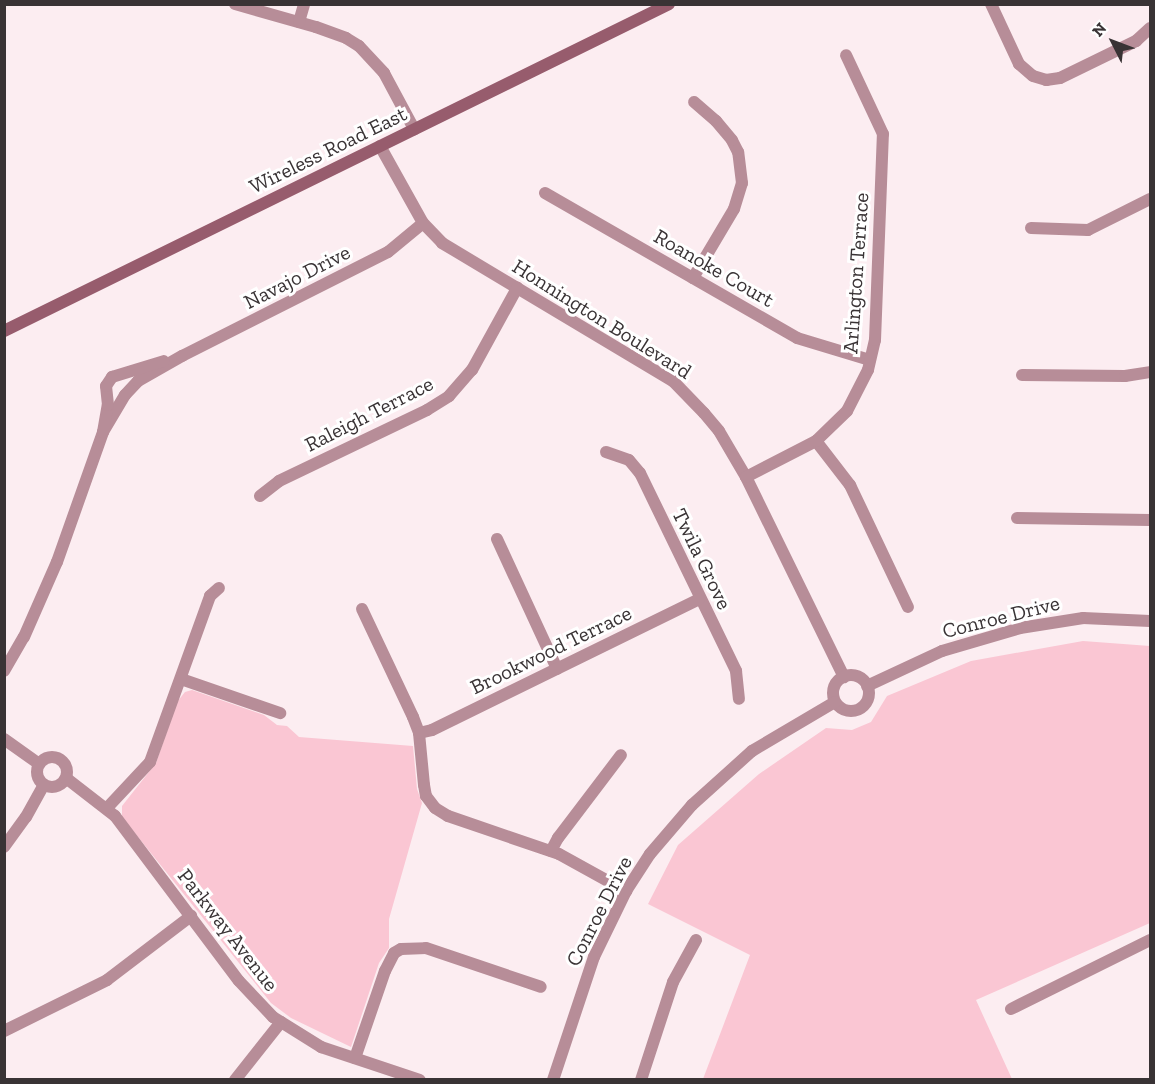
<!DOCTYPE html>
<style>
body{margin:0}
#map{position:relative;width:1155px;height:1084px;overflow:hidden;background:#fcedf1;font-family:"Zilla Slab",serif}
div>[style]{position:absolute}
.green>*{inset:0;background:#fac6d3}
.street>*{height:12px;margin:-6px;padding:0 6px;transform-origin:6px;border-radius:6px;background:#b78d98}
.street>.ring{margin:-6px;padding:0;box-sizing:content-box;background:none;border:12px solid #b78d98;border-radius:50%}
.secondary>*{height:12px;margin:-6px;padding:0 6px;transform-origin:6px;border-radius:6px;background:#975c6d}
span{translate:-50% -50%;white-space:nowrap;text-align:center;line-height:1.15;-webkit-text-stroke:6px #fff;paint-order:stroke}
.street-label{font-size:21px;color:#393335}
.frame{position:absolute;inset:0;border:6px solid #393335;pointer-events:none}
.north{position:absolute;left:1083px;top:12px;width:60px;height:60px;-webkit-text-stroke:4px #fff;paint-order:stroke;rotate:312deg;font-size:16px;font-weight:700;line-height:24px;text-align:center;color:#393335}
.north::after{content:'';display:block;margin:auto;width:21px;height:27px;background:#393335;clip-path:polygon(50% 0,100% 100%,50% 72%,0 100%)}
</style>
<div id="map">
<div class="green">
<div style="clip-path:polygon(1083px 641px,1150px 646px,1150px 923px,976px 1000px,1012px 1079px,703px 1079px,750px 955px,648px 904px,678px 845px,759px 774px,826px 728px,852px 730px,871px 722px,887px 696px,971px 661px)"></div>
<div style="clip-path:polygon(192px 690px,264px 715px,277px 725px,287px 726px,299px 737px,413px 746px,417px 789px,422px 803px,389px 919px,389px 948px,379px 963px,351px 1047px,291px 1018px,271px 1003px,122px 817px,122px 806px,156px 763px,177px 702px,185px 692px)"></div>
</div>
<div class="street">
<div style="left:235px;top:4px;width:84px;rotate:15.9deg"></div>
<div style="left:316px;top:27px;width:32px;rotate:20deg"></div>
<div style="left:346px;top:38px;width:15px;rotate:32deg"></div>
<div style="left:359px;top:46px;width:37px;rotate:47deg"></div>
<div style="left:384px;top:73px;width:64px;rotate:61.8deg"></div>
<div style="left:991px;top:4px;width:66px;rotate:65deg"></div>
<div style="left:1019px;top:64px;width:18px;rotate:41deg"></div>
<div style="left:1033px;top:76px;width:14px;rotate:17deg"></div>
<div style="left:1046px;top:80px;width:14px;rotate:-8deg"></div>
<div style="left:1060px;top:78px;width:85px;rotate:-26deg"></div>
<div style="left:1136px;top:41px;width:19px;rotate:-43deg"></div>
<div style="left:299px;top:22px;width:19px;rotate:-74deg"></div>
<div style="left:380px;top:146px;width:88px;rotate:60.8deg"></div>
<div style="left:423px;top:223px;width:28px;rotate:46deg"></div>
<div style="left:442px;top:243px;width:269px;rotate:30.9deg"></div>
<div style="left:673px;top:381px;width:45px;rotate:45.9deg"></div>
<div style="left:704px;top:413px;width:23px;rotate:50deg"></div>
<div style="left:719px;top:431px;width:53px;rotate:59.6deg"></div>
<div style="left:746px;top:477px;width:223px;rotate:63.9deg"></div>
<div style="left:545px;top:193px;width:291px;rotate:29.9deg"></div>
<div style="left:797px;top:338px;width:76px;rotate:16.8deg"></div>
<div style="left:1031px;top:228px;width:57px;rotate:2deg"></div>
<div style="left:1088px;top:230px;width:69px;rotate:-26.6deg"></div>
<div style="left:693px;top:278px;width:80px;rotate:-59.3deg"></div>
<div style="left:734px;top:209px;width:27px;rotate:-73deg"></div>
<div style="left:742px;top:183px;width:31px;rotate:-97deg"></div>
<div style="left:738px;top:152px;width:13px;rotate:-117deg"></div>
<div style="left:732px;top:140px;width:25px;rotate:-130deg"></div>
<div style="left:716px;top:121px;width:29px;rotate:-139deg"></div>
<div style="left:1022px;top:375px;width:103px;rotate:0.6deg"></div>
<div style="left:1125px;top:376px;width:25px;rotate:-9deg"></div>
<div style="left:103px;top:432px;width:43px;rotate:-59.3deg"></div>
<div style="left:125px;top:395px;width:19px;rotate:-47deg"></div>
<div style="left:138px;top:381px;width:51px;rotate:-29.6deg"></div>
<div style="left:182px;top:356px;width:231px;rotate:-26.8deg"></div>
<div style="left:388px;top:252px;width:45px;rotate:-39.6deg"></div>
<div style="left:816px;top:441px;width:56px;rotate:52.3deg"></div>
<div style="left:850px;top:485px;width:135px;rotate:64.6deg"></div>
<div style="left:606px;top:452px;width:24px;rotate:19deg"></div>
<div style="left:629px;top:460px;width:17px;rotate:50deg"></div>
<div style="left:640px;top:473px;width:220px;rotate:64.1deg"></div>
<div style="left:736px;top:671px;width:28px;rotate:84deg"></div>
<div style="left:746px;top:477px;width:79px;rotate:-27.2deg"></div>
<div style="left:816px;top:441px;width:43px;rotate:-44.1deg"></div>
<div style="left:847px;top:411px;width:46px;rotate:-62.9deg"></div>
<div style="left:868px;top:370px;width:31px;rotate:-77deg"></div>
<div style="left:875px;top:340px;width:206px;rotate:-87.8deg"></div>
<div style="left:883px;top:134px;width:87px;rotate:-115.1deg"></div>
<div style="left:260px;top:496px;width:24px;rotate:-38deg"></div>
<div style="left:279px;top:481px;width:164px;rotate:-25.6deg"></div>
<div style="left:427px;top:410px;width:26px;rotate:-32deg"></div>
<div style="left:449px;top:396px;width:35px;rotate:-49deg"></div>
<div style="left:472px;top:370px;width:94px;rotate:-61.2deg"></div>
<div style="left:1017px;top:518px;width:133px;rotate:0.9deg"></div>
<div style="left:497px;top:539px;width:143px;rotate:65.2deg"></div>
<div style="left:362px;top:609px;width:119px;rotate:64.7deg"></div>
<div style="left:413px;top:717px;width:17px;rotate:69deg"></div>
<div style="left:419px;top:733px;width:52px;rotate:84.5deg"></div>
<div style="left:424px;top:785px;width:11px;rotate:80deg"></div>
<div style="left:426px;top:796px;width:15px;rotate:53deg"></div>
<div style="left:435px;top:808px;width:15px;rotate:32deg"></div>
<div style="left:448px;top:816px;width:117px;rotate:18.9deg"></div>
<div style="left:559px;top:854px;width:77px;rotate:28.9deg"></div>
<div style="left:4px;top:671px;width:39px;rotate:-60deg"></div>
<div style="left:24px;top:637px;width:82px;rotate:-66.3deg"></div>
<div style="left:57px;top:562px;width:138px;rotate:-70.5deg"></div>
<div style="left:103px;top:432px;width:27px;rotate:-80deg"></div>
<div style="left:108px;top:405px;width:19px;rotate:-96deg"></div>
<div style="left:106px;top:386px;width:11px;rotate:-56deg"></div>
<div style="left:112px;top:377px;width:54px;rotate:-17.1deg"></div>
<div class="ring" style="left:833px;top:675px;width:24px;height:24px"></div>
<div style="left:181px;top:679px;width:105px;rotate:19deg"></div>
<div style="left:867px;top:686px;width:83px;rotate:-25deg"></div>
<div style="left:942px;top:651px;width:81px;rotate:-16.4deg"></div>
<div style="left:1020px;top:628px;width:64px;rotate:-9deg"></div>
<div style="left:1083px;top:618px;width:67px;rotate:2.6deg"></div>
<div style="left:419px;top:733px;width:13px;rotate:-13deg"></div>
<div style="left:432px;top:730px;width:297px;rotate:-26.1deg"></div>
<div style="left:4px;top:739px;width:43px;rotate:35.5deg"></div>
<div class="ring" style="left:37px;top:757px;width:18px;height:18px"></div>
<div style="left:66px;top:778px;width:62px;rotate:37.8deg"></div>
<div style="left:115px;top:816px;width:206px;rotate:53.1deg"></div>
<div style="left:239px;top:981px;width:50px;rotate:46.6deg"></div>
<div style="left:273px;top:1017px;width:57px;rotate:32deg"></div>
<div style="left:321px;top:1047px;width:104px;rotate:18.4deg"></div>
<div style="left:107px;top:808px;width:63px;rotate:-46.9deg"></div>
<div style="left:150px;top:762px;width:177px;rotate:-70.1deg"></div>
<div style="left:210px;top:596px;width:12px;rotate:-42deg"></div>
<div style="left:4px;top:847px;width:37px;rotate:-54deg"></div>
<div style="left:26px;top:817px;width:37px;rotate:-61deg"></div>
<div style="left:551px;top:851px;width:15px;rotate:-62deg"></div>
<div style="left:558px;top:838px;width:104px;rotate:-52.8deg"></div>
<div style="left:1011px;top:1009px;width:155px;rotate:-26.4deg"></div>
<div style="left:4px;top:1031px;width:115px;rotate:-26.3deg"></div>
<div style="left:107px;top:980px;width:106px;rotate:-37.3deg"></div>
<div style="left:355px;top:1058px;width:92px;rotate:-71deg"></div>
<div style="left:385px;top:971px;width:20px;rotate:-63deg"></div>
<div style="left:394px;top:953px;width:8px;rotate:-30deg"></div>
<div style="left:401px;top:949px;width:25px;rotate:-2deg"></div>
<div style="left:426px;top:948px;width:121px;rotate:18.7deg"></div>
<div style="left:235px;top:1080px;width:74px;rotate:-51.6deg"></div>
<div style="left:553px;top:1080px;width:130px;rotate:-71.6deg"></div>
<div style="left:594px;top:957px;width:73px;rotate:-64.1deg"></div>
<div style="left:626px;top:891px;width:44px;rotate:-57deg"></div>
<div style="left:650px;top:854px;width:65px;rotate:-49.4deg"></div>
<div style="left:692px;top:805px;width:81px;rotate:-42deg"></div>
<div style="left:752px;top:751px;width:96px;rotate:-30.6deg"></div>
<div style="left:641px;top:1080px;width:103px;rotate:-71.9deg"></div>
<div style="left:673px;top:982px;width:48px;rotate:-61.3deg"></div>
</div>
<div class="secondary">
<div style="left:4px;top:331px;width:741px;rotate:-26.18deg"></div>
</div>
<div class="street-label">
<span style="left:328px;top:150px;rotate:-26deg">Wireless Road East</span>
<span style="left:714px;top:268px;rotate:30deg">Roanoke Court</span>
<span style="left:856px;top:273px;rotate:-86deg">Arlington Terrace</span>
<span style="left:297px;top:277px;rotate:-27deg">Navajo Drive</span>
<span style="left:602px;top:319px;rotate:32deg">Honnington Boulevard</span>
<span style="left:369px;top:414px;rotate:-27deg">Raleigh Terrace</span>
<span style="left:702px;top:559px;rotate:64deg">Twila Grove</span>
<span style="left:1001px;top:617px;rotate:-14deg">Conroe Drive</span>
<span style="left:551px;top:650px;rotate:-26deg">Brookwood Terrace</span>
<span style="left:599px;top:911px;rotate:-63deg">Conroe Drive</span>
<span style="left:228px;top:930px;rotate:52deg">Parkway Avenue</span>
</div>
<div class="frame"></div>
<div class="north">N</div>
</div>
